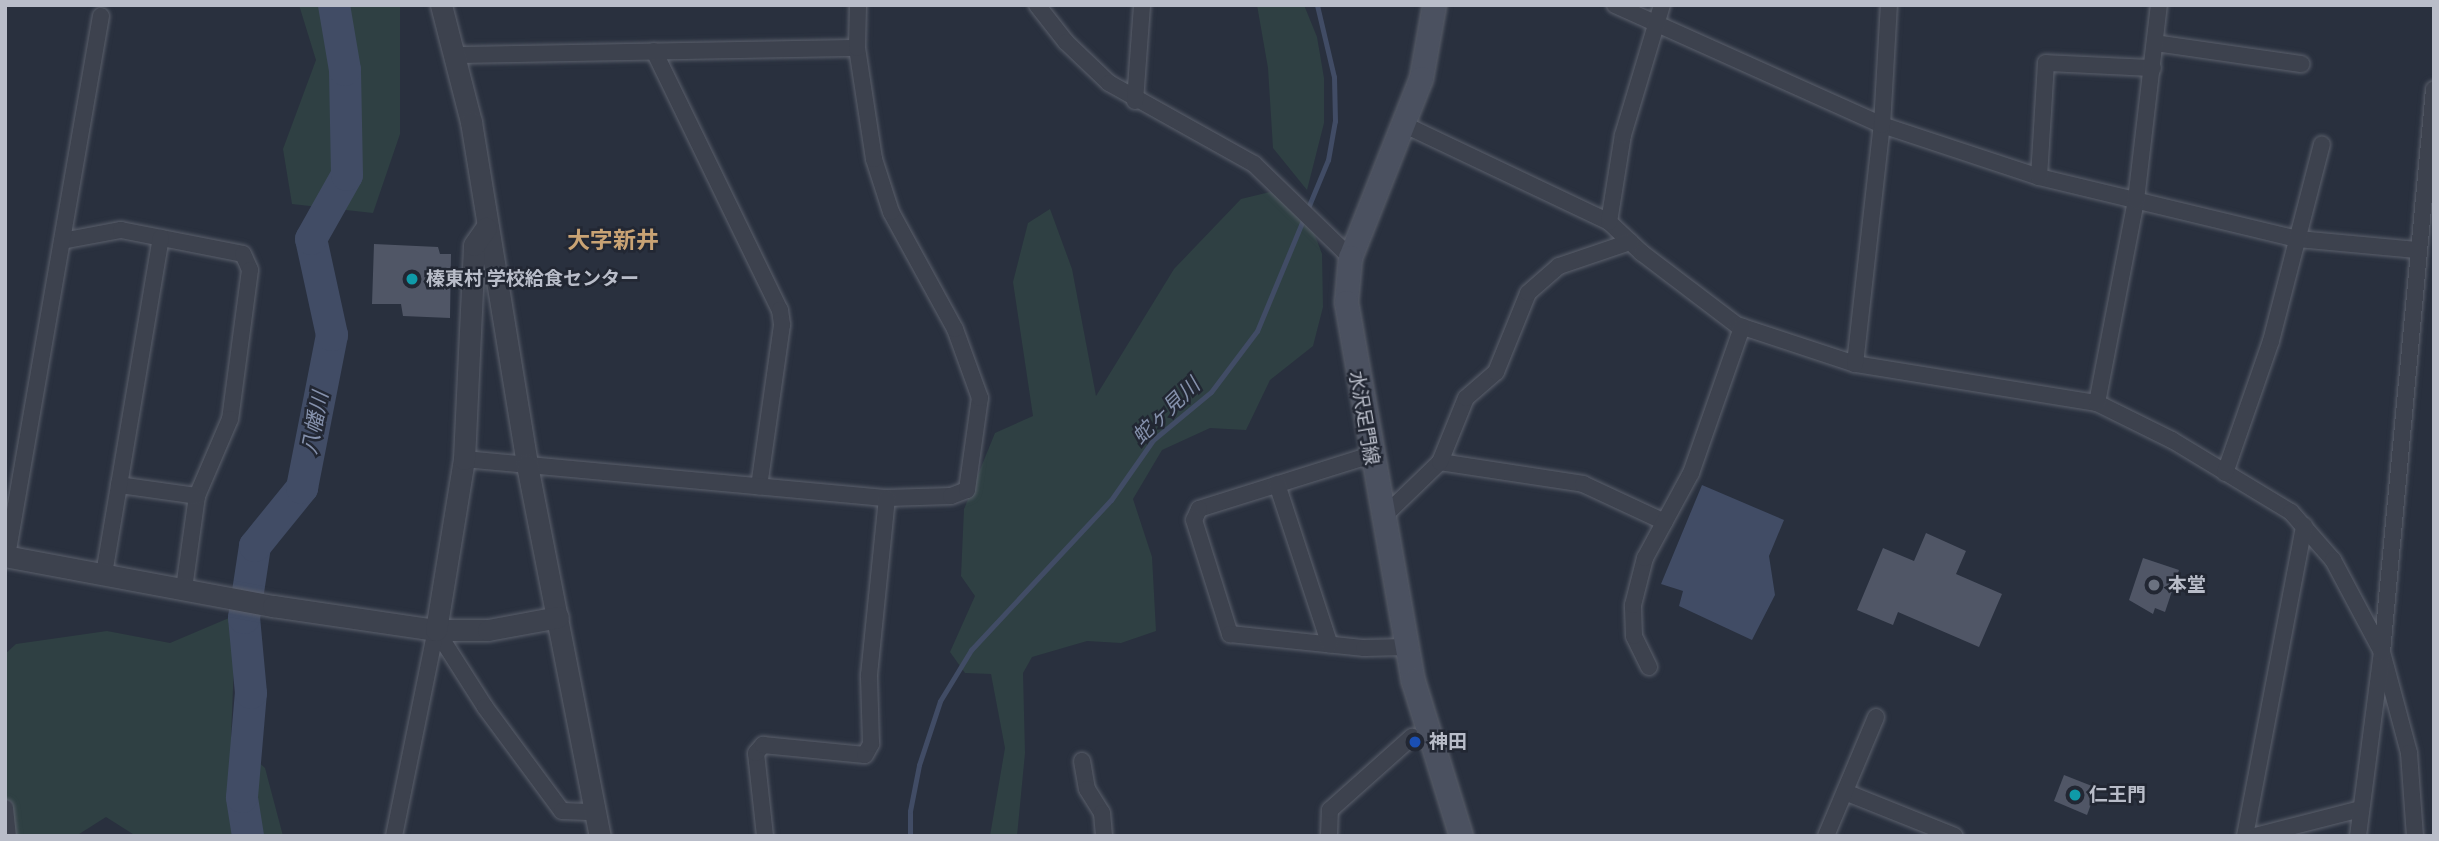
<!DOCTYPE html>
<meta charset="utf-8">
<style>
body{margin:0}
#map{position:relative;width:2439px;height:841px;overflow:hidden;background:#29303e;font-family:Poppins,"Noto Sans JP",sans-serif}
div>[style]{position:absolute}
.green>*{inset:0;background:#2f4043}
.water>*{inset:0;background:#414c65}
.stream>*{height:5px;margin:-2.5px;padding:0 2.5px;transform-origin:2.5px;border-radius:2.5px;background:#414c65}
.river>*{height:32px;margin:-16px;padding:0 16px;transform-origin:16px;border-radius:16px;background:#414c65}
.building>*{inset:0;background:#505666}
.roads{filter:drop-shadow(0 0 2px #5b606c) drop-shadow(0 0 2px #5b606c)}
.minor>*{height:16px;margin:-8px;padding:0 8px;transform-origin:8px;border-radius:8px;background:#3d424e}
.tertiary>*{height:21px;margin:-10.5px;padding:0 10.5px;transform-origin:10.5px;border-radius:10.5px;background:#3d424e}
.secondary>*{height:23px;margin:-11.5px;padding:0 11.5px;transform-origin:11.5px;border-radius:11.5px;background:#4b5160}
.dots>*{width:19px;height:19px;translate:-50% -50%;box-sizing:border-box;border:4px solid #222733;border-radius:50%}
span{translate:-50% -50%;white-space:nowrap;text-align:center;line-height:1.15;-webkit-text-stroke:5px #222733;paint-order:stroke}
.poi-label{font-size:19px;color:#b9bdc9;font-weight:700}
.left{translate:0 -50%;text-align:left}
.street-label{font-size:19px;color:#b9bdc9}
.water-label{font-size:21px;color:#8591ac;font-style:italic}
.quarter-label{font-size:23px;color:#c9a374;font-weight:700}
.frame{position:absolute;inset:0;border:7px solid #b9bdc9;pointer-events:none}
</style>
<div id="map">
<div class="green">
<div style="clip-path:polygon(299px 5px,400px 5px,400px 134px,373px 213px,292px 204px,283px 149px,316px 60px)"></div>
<div style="clip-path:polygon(1257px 5px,1304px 5px,1317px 37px,1324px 78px,1324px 123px,1307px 190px,1273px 148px,1268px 68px)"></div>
<div style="clip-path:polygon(1270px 192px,1287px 201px,1313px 230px,1322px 254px,1323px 307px,1313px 346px,1270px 380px,1246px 430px,1210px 428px,1162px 450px,1133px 499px,1152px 557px,1156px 631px,1121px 643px,1087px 641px,1032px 657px,1023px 673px,1025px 753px,1017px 836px,990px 836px,1005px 748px,991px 674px,965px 673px,950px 652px,975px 596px,961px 576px,964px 509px,995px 433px,1033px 416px,1013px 282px,1028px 223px,1050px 209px,1072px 269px,1096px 396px,1174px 269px,1241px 199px)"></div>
<div style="clip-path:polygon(236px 615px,231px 737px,265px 768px,283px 836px,136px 836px,106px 817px,76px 836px,12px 836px,5px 797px,5px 654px,16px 644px,107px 631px,170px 643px)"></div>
</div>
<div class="water">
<div style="clip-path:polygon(1702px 485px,1784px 520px,1769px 556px,1775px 595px,1752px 640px,1679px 606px,1683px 591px,1661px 584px)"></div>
</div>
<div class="stream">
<div style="left:910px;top:836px;width:25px;rotate:-90deg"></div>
<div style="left:910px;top:811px;width:47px;rotate:-78.9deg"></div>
<div style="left:919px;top:765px;width:67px;rotate:-71.8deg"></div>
<div style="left:940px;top:701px;width:60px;rotate:-58.7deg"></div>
<div style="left:971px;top:650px;width:205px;rotate:-47deg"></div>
<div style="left:1111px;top:500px;width:73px;rotate:-55deg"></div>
<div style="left:1153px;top:440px;width:75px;rotate:-39.6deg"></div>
<div style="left:1211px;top:392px;width:76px;rotate:-53deg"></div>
<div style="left:1257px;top:331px;width:185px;rotate:-67.5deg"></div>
<div style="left:1328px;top:160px;width:40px;rotate:-80deg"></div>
<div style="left:1335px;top:121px;width:44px;rotate:-91.3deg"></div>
<div style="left:1334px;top:77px;width:74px;rotate:-103.3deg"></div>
</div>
<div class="river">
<div style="left:248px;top:836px;width:39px;rotate:-99deg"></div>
<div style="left:242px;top:797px;width:104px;rotate:-85.1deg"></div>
<div style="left:251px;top:693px;width:75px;rotate:-95.3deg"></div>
<div style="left:244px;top:618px;width:73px;rotate:-81.3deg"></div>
<div style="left:255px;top:546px;width:75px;rotate:-51deg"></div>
<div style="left:302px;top:488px;width:156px;rotate:-78.9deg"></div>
<div style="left:332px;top:335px;width:98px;rotate:-102.3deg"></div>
<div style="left:311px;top:239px;width:73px;rotate:-60.6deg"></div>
<div style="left:347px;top:175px;width:105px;rotate:-91.1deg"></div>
<div style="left:345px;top:70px;width:66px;rotate:-99.6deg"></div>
</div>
<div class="building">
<div style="clip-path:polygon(374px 244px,438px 247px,440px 254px,451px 254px,450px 318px,403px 316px,401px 304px,372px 304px)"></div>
<div style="clip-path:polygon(1926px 533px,1966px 551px,1956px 574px,2002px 594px,1979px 647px,1898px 612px,1893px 625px,1857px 610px,1883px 548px,1914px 561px)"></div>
<div style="clip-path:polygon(2143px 558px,2179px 570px,2165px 612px,2155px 608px,2153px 614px,2129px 600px)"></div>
<div style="clip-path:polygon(2064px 775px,2097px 788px,2087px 815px,2054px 801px)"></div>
</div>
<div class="roads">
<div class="minor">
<div style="left:1037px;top:5px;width:47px;rotate:51.9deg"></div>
<div style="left:1066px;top:42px;width:59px;rotate:43.6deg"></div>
<div style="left:1109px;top:83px;width:166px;rotate:29.2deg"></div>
<div style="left:1254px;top:164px;width:134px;rotate:44.1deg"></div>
<div style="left:1615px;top:5px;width:293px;rotate:24.2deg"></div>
<div style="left:1882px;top:125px;width:165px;rotate:18.3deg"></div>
<div style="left:2039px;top:177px;width:266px;rotate:13.5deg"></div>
<div style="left:2298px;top:239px;width:119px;rotate:5.3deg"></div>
<div style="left:2155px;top:43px;width:148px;rotate:8.2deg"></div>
<div style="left:654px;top:51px;width:288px;rotate:64.1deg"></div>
<div style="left:780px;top:310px;width:15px;rotate:82deg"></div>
<div style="left:782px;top:325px;width:163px;rotate:98.1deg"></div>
<div style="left:455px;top:55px;width:402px;rotate:-1deg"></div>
<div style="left:1135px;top:101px;width:96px;rotate:-85.8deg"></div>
<div style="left:1405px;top:125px;width:226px;rotate:25.4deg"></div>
<div style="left:1609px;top:222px;width:45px;rotate:43.2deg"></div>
<div style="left:1642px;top:253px;width:119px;rotate:37.2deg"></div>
<div style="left:1737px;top:325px;width:124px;rotate:18.3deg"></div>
<div style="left:1855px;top:364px;width:245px;rotate:9.2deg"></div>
<div style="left:2097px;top:403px;width:84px;rotate:26.3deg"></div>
<div style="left:2172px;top:440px;width:139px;rotate:31.2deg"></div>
<div style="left:2291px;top:512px;width:64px;rotate:48.8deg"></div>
<div style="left:2333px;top:560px;width:104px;rotate:62deg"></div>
<div style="left:2382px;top:652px;width:105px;rotate:75deg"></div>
<div style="left:2409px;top:753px;width:83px;rotate:85.9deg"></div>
<div style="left:2039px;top:177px;width:114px;rotate:-86.5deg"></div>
<div style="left:2046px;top:63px;width:107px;rotate:2.7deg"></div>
<div style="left:1609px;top:222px;width:88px;rotate:-80.9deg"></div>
<div style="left:1623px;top:135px;width:136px;rotate:-73.3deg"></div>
<div style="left:62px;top:241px;width:60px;rotate:-10.6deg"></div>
<div style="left:121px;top:230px;width:124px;rotate:11.1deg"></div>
<div style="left:243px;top:254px;width:17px;rotate:66deg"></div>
<div style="left:250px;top:270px;width:150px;rotate:97.6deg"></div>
<div style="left:230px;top:419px;width:84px;rotate:113.2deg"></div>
<div style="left:197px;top:496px;width:94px;rotate:98deg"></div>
<div style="left:1855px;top:364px;width:241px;rotate:-83.6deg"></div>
<div style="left:1882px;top:125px;width:120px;rotate:-86.7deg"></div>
<div style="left:2097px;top:403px;width:207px;rotate:-79.1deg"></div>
<div style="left:2136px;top:200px;width:196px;rotate:-83.3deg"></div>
<div style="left:1371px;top:455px;width:180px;rotate:162.6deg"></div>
<div style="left:1199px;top:509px;width:12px;rotate:114deg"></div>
<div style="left:1194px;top:520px;width:120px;rotate:72.5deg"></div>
<div style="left:1230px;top:634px;width:135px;rotate:6deg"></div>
<div style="left:1364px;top:648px;width:43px;rotate:-1.3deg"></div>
<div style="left:464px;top:459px;width:425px;rotate:5.3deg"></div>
<div style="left:887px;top:498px;width:64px;rotate:-1.8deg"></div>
<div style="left:951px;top:496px;width:17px;rotate:-21deg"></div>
<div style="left:967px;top:490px;width:93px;rotate:-82deg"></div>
<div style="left:980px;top:398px;width:73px;rotate:-109.9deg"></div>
<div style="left:955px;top:329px;width:133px;rotate:-118.7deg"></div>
<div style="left:891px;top:212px;width:56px;rotate:-107.8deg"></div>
<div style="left:874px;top:159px;width:112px;rotate:-98.7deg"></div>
<div style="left:857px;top:48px;width:43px;rotate:-88.7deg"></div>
<div style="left:1440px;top:462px;width:145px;rotate:8.7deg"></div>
<div style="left:1583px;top:484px;width:90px;rotate:24.9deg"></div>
<div style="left:2225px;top:473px;width:140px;rotate:-70.8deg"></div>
<div style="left:2271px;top:341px;width:203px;rotate:-75.5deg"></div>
<div style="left:1277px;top:484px;width:169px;rotate:71.8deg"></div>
<div style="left:119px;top:485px;width:79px;rotate:8deg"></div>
<div style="left:1382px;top:518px;width:81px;rotate:-44deg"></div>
<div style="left:1440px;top:462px;width:69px;rotate:-67.9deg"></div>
<div style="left:1466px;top:398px;width:40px;rotate:-41deg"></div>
<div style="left:1496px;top:372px;width:85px;rotate:-67.9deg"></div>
<div style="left:1528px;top:293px;width:41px;rotate:-41.1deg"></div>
<div style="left:1559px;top:266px;width:75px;rotate:-18.7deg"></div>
<div style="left:7px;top:556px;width:548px;rotate:-80.13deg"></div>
<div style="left:104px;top:574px;width:341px;rotate:-80.4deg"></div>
<div style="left:436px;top:630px;width:91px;rotate:57.5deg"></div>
<div style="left:485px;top:707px;width:129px;rotate:53.5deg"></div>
<div style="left:562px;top:811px;width:33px;rotate:2deg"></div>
<div style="left:1649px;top:667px;width:34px;rotate:-116deg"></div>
<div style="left:1634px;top:636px;width:31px;rotate:-92deg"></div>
<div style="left:1633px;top:605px;width:49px;rotate:-75.7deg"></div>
<div style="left:1645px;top:558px;width:97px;rotate:-61.6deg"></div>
<div style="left:1691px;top:473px;width:155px;rotate:-70.7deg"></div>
<div style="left:1082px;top:761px;width:28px;rotate:80deg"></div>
<div style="left:1087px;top:789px;width:28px;rotate:58deg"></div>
<div style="left:1102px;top:813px;width:23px;rotate:85deg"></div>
<div style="left:1845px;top:792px;width:118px;rotate:21.8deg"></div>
<div style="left:5px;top:808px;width:28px;rotate:84deg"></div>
<div style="left:394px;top:836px;width:210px;rotate:-78.5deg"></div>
<div style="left:765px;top:836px;width:83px;rotate:-96.2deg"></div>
<div style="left:756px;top:753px;width:11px;rotate:-49deg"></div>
<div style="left:763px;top:745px;width:102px;rotate:5.6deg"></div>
<div style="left:865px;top:755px;width:13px;rotate:-61deg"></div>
<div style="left:871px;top:744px;width:69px;rotate:-91.7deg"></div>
<div style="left:869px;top:675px;width:178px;rotate:-84.2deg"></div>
<div style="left:1329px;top:836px;width:26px;rotate:-88deg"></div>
<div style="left:1330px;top:810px;width:110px;rotate:-41.7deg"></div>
<div style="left:1826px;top:836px;width:129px;rotate:-67.2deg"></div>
<div style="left:2245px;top:836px;width:316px;rotate:-79.2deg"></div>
<div style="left:2255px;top:836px;width:109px;rotate:-14.3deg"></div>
<div style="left:2358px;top:836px;width:186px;rotate:-82.6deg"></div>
<div style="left:2382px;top:652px;width:565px;rotate:-84.72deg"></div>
</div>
<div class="tertiary">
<div style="left:441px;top:5px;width:121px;rotate:75.6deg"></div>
<div style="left:471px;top:122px;width:348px;rotate:80.7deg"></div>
<div style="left:527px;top:465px;width:378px;rotate:78.9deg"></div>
<div style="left:5px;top:556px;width:273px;rotate:10.6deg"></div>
<div style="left:273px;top:606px;width:165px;rotate:8.4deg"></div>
<div style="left:436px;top:630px;width:52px"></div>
<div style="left:488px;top:630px;width:71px;rotate:-10.5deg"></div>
<div style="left:436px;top:630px;width:173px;rotate:-80.7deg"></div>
<div style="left:464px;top:459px;width:214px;rotate:-87.3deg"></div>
<div style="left:474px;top:245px;width:21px;rotate:-55deg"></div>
</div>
<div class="secondary">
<div style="left:1434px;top:5px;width:74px;rotate:100.1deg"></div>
<div style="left:1421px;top:78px;width:193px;rotate:111.6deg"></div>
<div style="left:1350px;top:257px;width:45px;rotate:95.1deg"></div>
<div style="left:1346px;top:302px;width:385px;rotate:80deg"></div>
<div style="left:1413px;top:681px;width:162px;rotate:72.8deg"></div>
</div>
</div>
<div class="dots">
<div style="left:412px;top:279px;background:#0f9aa8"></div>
<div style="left:2154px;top:585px;background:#6b7280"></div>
<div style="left:1415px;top:742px;background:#1a4fb4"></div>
<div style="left:2075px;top:795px;background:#0f9aa8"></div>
</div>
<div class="poi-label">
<span class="left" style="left:426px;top:279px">榛東村 学校給食センター</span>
<span class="left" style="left:2168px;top:585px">本堂</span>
<span class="left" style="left:1429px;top:742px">神田</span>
<span class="left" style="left:2089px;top:795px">仁王門</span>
</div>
<div class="street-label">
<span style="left:1364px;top:418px;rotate:80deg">水沢足門線</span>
</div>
<div class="water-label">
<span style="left:1166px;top:411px;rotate:-44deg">蛇ヶ見川</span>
<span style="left:315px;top:423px;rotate:-79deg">八幡川</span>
</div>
<div class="quarter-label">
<span style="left:613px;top:240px">大字新井</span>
</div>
<div class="frame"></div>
</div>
